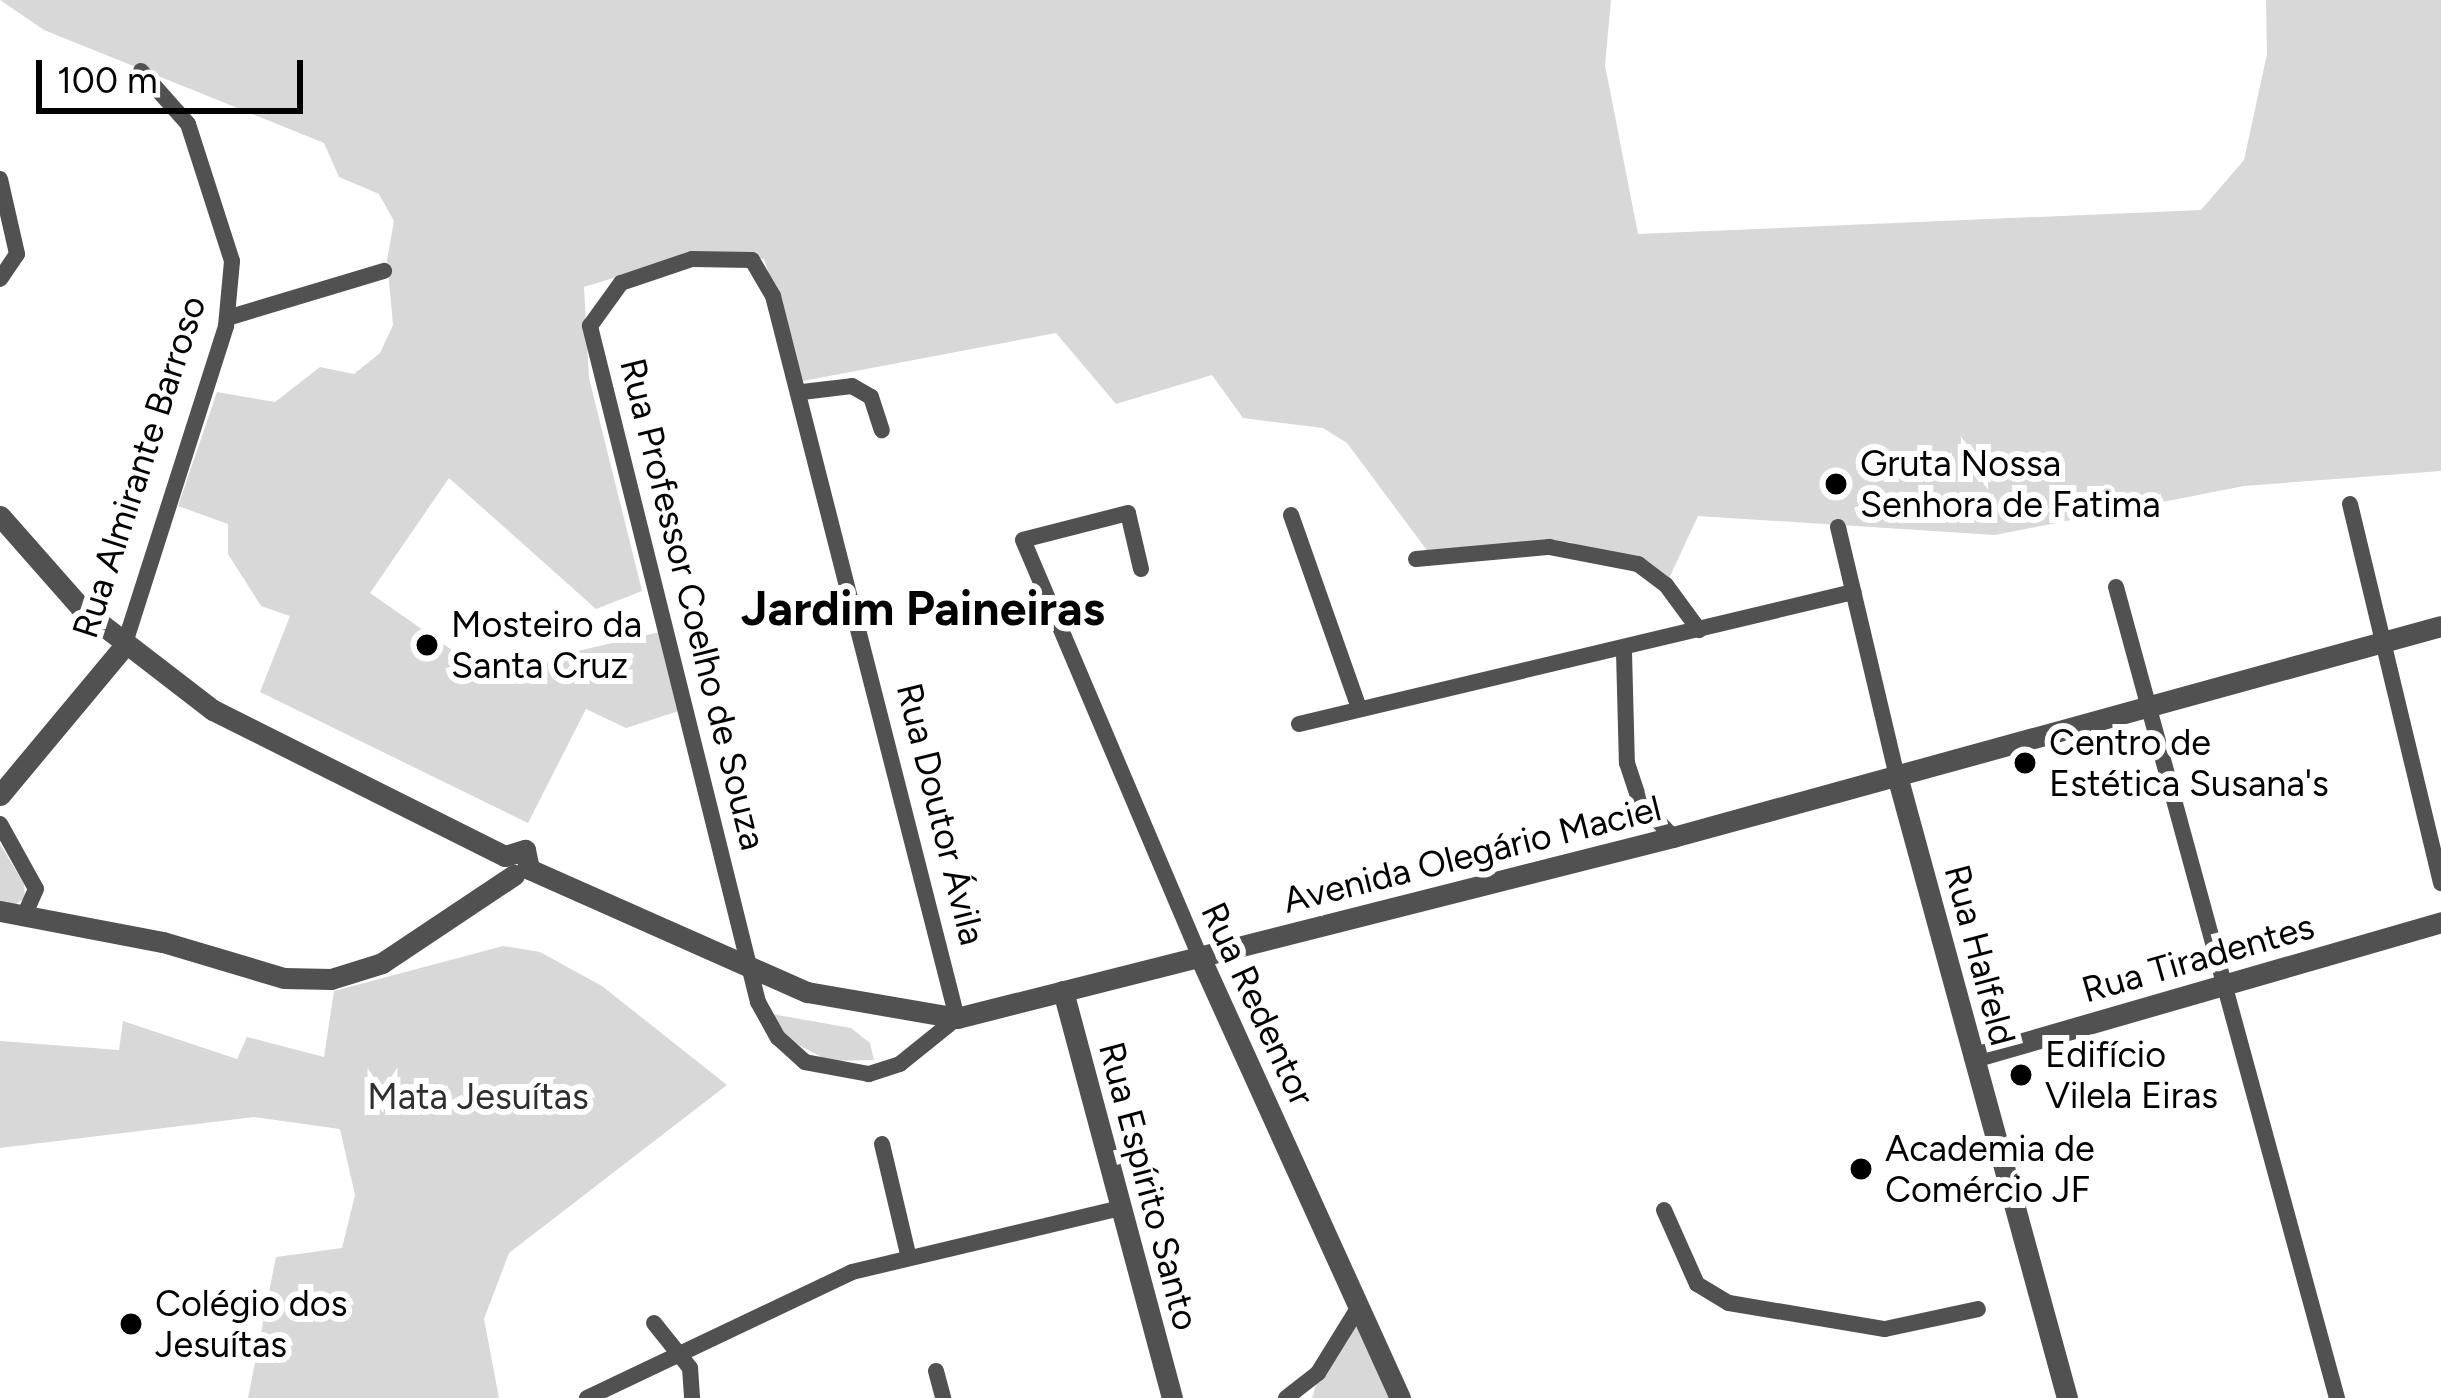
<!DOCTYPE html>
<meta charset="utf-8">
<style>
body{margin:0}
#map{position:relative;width:2441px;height:1398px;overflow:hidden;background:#fff;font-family:Figtree,sans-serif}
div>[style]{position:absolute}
.green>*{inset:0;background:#d8d8d8}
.minor>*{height:16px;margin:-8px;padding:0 8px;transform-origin:8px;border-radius:8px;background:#515151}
.tertiary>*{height:21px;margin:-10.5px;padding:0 10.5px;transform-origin:10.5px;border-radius:10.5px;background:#515151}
.dots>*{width:33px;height:33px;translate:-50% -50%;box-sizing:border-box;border:6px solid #fff;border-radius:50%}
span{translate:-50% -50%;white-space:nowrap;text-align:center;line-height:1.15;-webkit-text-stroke:12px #fff;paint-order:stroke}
.poi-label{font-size:36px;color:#000}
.left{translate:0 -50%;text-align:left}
.street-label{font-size:36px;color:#000}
.park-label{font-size:36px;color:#2f2f2f}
.district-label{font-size:48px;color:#000;font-weight:700}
.scale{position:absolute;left:36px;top:60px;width:267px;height:54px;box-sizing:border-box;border:6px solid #000;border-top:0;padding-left:15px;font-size:36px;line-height:42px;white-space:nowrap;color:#000;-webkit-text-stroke:9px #fff;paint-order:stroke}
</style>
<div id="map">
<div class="green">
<div style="clip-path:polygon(0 0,1611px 0,1605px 65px,1638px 234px,2201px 210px,2244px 160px,2267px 54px,2266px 0,2441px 0,2441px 471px,2244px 486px,1995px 535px,1698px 516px,1666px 585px,1570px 542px,1429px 553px,1347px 443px,1323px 428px,1243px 418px,1212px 375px,1116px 404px,1056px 333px,803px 381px,764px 259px,696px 253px,584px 287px,589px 378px,642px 591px,596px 609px,449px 478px,370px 593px,495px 680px,525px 680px,556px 656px,664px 631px,682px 710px,626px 728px,586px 709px,528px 823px,260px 692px,290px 616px,261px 606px,228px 554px,228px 524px,178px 506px,217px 392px,275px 402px,320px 367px,354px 374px,380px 353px,393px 325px,387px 260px,394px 221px,379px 194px,339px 177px,324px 143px,44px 30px)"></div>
<div style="clip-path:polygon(0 844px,24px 884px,25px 898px,12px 907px,0 905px)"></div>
<div style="clip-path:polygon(503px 946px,540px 952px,602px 986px,727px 1085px,509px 1253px,484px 1319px,499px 1398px,248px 1398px,276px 1257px,342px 1248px,355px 1195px,340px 1129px,254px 1117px,0 1148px,0 1041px,119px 1050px,123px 1021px,237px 1059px,247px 1037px,324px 1057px,334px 991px)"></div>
<div style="clip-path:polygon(772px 1014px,851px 1028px,870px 1043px,874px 1060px,829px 1061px,789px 1040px)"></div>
<div style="clip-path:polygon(1360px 1317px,1395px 1398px,1312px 1398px,1316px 1385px)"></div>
</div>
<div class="minor">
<div style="left:0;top:179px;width:77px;rotate:77.2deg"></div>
<div style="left:17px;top:254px;width:30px;rotate:124deg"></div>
<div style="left:692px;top:259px;width:60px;rotate:1deg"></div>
<div style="left:752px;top:260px;width:42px;rotate:59.7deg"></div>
<div style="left:773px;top:296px;width:745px;rotate:75.7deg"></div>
<div style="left:957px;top:1018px;width:73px;rotate:141.1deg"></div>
<div style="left:900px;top:1064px;width:33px;rotate:162deg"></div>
<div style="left:869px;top:1074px;width:65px;rotate:-169.4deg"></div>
<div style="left:805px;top:1062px;width:36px;rotate:-138deg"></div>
<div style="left:778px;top:1038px;width:41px;rotate:-119.1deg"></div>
<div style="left:758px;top:1002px;width:697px;rotate:-103.96deg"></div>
<div style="left:590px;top:326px;width:53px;rotate:-54.2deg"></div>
<div style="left:621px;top:283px;width:75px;rotate:-18.7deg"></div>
<div style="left:227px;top:318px;width:164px;rotate:-16.7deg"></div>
<div style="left:802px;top:392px;width:50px;rotate:-6.8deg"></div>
<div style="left:852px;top:386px;width:22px;rotate:30deg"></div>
<div style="left:871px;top:397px;width:35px;rotate:72deg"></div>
<div style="left:2350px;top:504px;width:390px;rotate:76.5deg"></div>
<div style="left:1291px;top:515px;width:205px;rotate:70.6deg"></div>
<div style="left:1838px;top:527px;width:252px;rotate:76.7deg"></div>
<div style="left:1416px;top:559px;width:134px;rotate:-5.2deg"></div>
<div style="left:1549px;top:547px;width:91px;rotate:10.8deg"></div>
<div style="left:1638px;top:564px;width:35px;rotate:37deg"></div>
<div style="left:1666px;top:585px;width:56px;rotate:53.7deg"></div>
<div style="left:1141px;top:569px;width:57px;rotate:-103.1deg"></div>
<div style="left:1128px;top:513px;width:108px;rotate:165.6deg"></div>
<div style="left:1023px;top:540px;width:453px;rotate:67deg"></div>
<div style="left:2116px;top:587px;width:841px;rotate:74.76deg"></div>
<div style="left:124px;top:646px;width:336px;rotate:-72.3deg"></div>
<div style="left:226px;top:326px;width:65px;rotate:-84.7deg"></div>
<div style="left:232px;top:261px;width:144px;rotate:-107.8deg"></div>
<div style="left:188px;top:124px;width:71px;rotate:-131.6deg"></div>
<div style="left:1624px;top:652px;width:111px;rotate:88.5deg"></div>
<div style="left:1627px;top:763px;width:41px;rotate:71.6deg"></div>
<div style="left:1640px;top:802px;width:48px;rotate:46.7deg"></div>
<div style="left:1299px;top:724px;width:570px;rotate:-13.4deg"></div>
<div style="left:0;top:824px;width:74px;rotate:61deg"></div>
<div style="left:36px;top:889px;width:27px;rotate:114deg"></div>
<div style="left:882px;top:1144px;width:117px;rotate:76.7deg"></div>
<div style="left:1664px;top:1210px;width:81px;rotate:66deg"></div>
<div style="left:1697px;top:1284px;width:37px;rotate:31deg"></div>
<div style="left:1729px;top:1303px;width:158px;rotate:9.5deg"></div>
<div style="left:1885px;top:1329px;width:95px;rotate:-12.1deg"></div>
<div style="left:654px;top:1323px;width:58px;rotate:51.3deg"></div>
<div style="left:690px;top:1368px;width:30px;rotate:86deg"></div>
<div style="left:936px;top:1371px;width:28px;rotate:75deg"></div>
<div style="left:587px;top:1398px;width:293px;rotate:-25.4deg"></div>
<div style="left:852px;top:1272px;width:276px;rotate:-13.4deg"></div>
<div style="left:1286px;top:1398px;width:41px;rotate:-38deg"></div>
<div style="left:1318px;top:1373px;width:80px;rotate:-58.3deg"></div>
</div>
<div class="tertiary">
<div style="left:0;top:516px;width:125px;rotate:48.6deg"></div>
<div style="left:83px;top:610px;width:164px;rotate:37.6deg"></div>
<div style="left:213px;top:710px;width:326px;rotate:26.6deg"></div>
<div style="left:1896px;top:772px;width:649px;rotate:74.72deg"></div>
<div style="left:0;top:795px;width:194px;rotate:-50.2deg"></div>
<div style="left:505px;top:856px;width:21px;rotate:-17deg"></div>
<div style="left:525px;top:850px;width:19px;rotate:78deg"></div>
<div style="left:529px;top:869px;width:304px;rotate:23.9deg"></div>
<div style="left:807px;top:992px;width:152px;rotate:9.8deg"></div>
<div style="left:957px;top:1018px;width:739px;rotate:-14.19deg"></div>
<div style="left:1673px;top:837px;width:796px;rotate:-15.36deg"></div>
<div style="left:0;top:911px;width:166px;rotate:10.8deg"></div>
<div style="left:163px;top:942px;width:126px;rotate:16.6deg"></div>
<div style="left:284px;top:978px;width:47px;rotate:1.2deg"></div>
<div style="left:331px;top:979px;width:53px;rotate:-17.4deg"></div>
<div style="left:382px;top:963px;width:159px;rotate:-33.7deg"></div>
<div style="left:1200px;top:957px;width:484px;rotate:65.6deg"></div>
<div style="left:1063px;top:991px;width:421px;rotate:75deg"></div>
<div style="left:1974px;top:1057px;width:486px;rotate:-16.1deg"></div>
</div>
<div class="dots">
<div style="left:1836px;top:484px;background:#000"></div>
<div style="left:427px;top:645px;background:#000"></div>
<div style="left:2025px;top:763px;background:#000"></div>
<div style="left:2021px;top:1075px;background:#000"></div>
<div style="left:1861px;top:1169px;background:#000"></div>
<div style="left:131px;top:1324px;background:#000"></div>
</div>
<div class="poi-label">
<span class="left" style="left:1860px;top:484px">Gruta Nossa<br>Senhora de Fatima</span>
<span class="left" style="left:451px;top:645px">Mosteiro da<br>Santa Cruz</span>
<span class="left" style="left:2049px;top:763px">Centro de<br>Estética Susana's</span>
<span class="left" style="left:2045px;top:1075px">Edifício<br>Vilela Eiras</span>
<span class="left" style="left:1885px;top:1169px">Academia de<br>Comércio JF</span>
<span class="left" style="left:155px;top:1324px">Colégio dos<br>Jesuítas</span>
</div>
<div class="street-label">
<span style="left:139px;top:467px;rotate:-72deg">Rua Almirante Barroso</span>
<span style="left:693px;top:604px;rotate:76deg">Rua Professor Coelho de Souza</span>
<span style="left:941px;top:814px;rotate:76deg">Rua Doutor Ávila</span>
<span style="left:1472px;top:854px;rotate:-14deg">Avenida Olegário Maciel</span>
<span style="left:1980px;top:955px;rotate:75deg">Rua Halfeld</span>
<span style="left:2198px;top:958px;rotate:-16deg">Rua Tiradentes</span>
<span style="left:1258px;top:1004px;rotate:65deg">Rua Redentor</span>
<span style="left:1149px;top:1186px;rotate:75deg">Rua Espírito Santo</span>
</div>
<div class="park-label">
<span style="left:478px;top:1097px">Mata Jesuítas</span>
</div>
<div class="district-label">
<span style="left:923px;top:609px">Jardim Paineiras</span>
</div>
<div class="scale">100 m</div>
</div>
